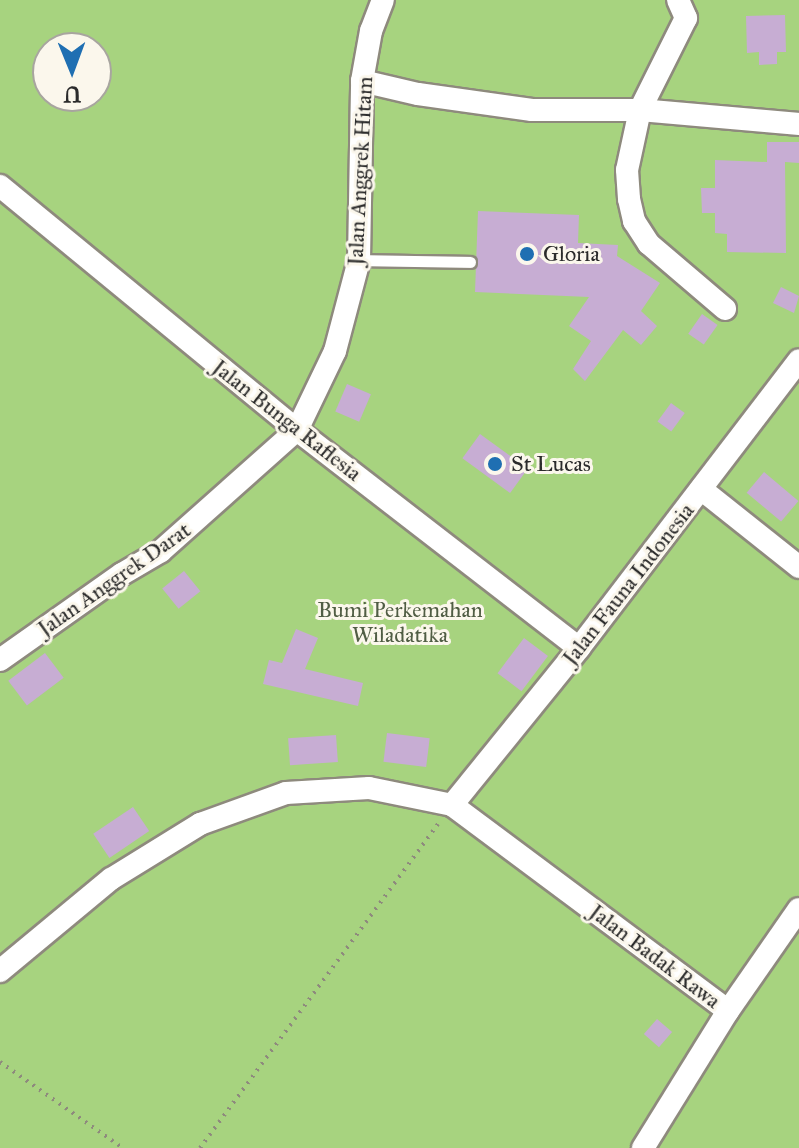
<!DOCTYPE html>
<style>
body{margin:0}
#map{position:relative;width:799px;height:1148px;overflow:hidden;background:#f2e8cf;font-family:"IM FELL Great Primer",serif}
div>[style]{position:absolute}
.green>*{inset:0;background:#a7d37f}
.building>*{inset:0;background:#c7add3;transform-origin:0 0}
.path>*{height:4px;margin-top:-2px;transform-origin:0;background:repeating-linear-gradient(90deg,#8e8a7d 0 2px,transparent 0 8px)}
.roads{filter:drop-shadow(2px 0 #8e8a7d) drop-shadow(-2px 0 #8e8a7d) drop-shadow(0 2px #8e8a7d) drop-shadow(0 -2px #8e8a7d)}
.service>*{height:11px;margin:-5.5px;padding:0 5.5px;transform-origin:5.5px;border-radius:5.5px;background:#fff}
.minor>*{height:22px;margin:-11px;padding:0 11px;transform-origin:11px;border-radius:11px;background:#fff}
.dots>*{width:22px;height:22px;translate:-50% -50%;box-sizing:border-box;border:4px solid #fbf7ec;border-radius:50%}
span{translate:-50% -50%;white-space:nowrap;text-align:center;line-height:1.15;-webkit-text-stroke:6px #fbf7ec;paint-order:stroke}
.street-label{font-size:22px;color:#2b2b2b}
.poi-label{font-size:22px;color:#2b2b2b}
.left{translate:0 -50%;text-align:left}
.park-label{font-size:22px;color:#505d44}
.north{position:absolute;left:32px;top:32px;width:80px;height:80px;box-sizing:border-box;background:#fbf7ec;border:2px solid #a8a59f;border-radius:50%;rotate:179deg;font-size:22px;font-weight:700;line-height:32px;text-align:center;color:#2b2b2b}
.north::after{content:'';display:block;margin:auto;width:28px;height:36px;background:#1f6fb2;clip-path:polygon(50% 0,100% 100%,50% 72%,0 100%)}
</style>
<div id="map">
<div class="green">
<i style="clip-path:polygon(evenodd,0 0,799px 0,799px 1148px,0 1148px,0 0,48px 48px,96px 48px,96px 96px,48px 96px,48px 48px)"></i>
</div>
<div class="building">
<i style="clip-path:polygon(785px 15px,786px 52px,777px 52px,777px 64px,759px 65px,759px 52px,747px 53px,746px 16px)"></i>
<i style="clip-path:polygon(767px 142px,799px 142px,799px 163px,785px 162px,786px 253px,727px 252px,727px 234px,715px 233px,715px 213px,702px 213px,701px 188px,715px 188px,715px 160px,767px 162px)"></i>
<i style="clip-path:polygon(478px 211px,579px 215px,578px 243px,618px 245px,617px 256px,660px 283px,641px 311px,657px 326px,641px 345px,623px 330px,585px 381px,573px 369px,591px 341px,569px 326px,589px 297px,475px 292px)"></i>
<i style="clip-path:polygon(781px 287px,799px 296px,794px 313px,773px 303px)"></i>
<i style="left:702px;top:314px;width:19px;height:24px;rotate:35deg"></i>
<i style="left:347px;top:384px;width:26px;height:30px;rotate:23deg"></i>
<i style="left:671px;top:403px;width:17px;height:23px;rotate:36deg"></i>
<i style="left:480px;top:434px;width:59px;height:30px;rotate:36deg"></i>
<i style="left:764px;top:472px;width:45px;height:27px;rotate:40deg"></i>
<i style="left:184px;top:571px;width:26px;height:28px;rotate:51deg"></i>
<i style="clip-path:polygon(296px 629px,318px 638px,305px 669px,363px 683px,358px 706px,263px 684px,269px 660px,282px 663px)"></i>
<i style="left:524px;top:638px;width:30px;height:44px;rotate:37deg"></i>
<i style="left:45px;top:653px;width:31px;height:46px;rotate:53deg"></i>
<i style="left:387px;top:733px;width:43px;height:29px;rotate:7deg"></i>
<i style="left:336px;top:735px;width:27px;height:48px;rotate:86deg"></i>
<i style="left:133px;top:807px;width:29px;height:48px;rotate:56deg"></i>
<i style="left:657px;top:1019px;width:20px;height:20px;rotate:41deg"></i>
</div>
<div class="path">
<i style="left:0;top:1062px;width:150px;rotate:35deg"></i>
<i style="left:200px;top:1148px;width:402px;rotate:-53.7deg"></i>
</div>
<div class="roads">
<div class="service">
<i style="left:359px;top:260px;width:111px;rotate:1deg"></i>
</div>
<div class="minor">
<i style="left:678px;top:0;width:20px;rotate:66deg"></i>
<i style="left:686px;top:18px;width:103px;rotate:116.6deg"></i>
<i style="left:640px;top:110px;width:61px;rotate:102.2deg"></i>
<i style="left:627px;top:170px;width:29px;rotate:86deg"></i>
<i style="left:629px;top:199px;width:23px;rotate:77deg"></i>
<i style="left:634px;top:221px;width:27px;rotate:57deg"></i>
<i style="left:649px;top:244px;width:100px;rotate:40.5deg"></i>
<i style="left:362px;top:81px;width:57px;rotate:13.1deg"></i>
<i style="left:418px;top:94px;width:115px;rotate:8deg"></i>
<i style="left:532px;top:110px;width:108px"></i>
<i style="left:640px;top:110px;width:160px;rotate:5deg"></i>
<i style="left:0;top:186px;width:384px;rotate:39.4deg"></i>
<i style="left:297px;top:430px;width:356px;rotate:37.7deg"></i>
<i style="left:701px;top:489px;width:125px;rotate:38.5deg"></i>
<i style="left:0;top:660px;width:149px;rotate:-35.2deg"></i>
<i style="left:122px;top:574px;width:45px;rotate:-30.5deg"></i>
<i style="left:161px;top:551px;width:182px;rotate:-41.7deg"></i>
<i style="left:297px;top:430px;width:88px;rotate:-64.3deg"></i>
<i style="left:335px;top:351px;width:94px;rotate:-75.2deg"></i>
<i style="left:359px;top:260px;width:179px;rotate:-89deg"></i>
<i style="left:362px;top:81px;width:51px;rotate:-79.8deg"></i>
<i style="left:371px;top:31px;width:33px;rotate:-69deg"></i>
<i style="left:452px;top:805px;width:202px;rotate:-51deg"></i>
<i style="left:579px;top:648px;width:362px;rotate:-52.6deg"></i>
<i style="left:0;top:971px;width:144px;rotate:-39.7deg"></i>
<i style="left:111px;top:879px;width:105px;rotate:-31.7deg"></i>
<i style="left:200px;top:824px;width:91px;rotate:-19.8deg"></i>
<i style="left:286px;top:793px;width:83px;rotate:-3.4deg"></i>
<i style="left:369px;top:788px;width:85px;rotate:11.6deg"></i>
<i style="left:452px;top:805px;width:344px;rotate:36.7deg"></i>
<i style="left:643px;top:1148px;width:161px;rotate:-58.2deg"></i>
<i style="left:728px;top:1011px;width:124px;rotate:-55.2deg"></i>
</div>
</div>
<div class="dots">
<i style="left:527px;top:254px;background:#1f6fb2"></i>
<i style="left:495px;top:464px;background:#1f6fb2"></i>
</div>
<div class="street-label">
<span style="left:360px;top:171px;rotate:-87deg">Jalan Anggrek Hitam</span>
<span style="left:287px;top:420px;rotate:38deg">Jalan Bunga Raflesia</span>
<span style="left:114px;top:579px;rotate:-35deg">Jalan Anggrek Darat</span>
<span style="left:628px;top:584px;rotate:-52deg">Jalan Fauna Indonesia</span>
<span style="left:655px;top:956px;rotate:37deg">Jalan Badak Rawa</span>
</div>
<div class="poi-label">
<span class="left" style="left:543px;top:254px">Gloria</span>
<span class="left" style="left:511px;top:464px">St Lucas</span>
</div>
<div class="park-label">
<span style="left:400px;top:622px">Bumi Perkemahan<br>Wiladatika</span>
</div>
<div class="north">U</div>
</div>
